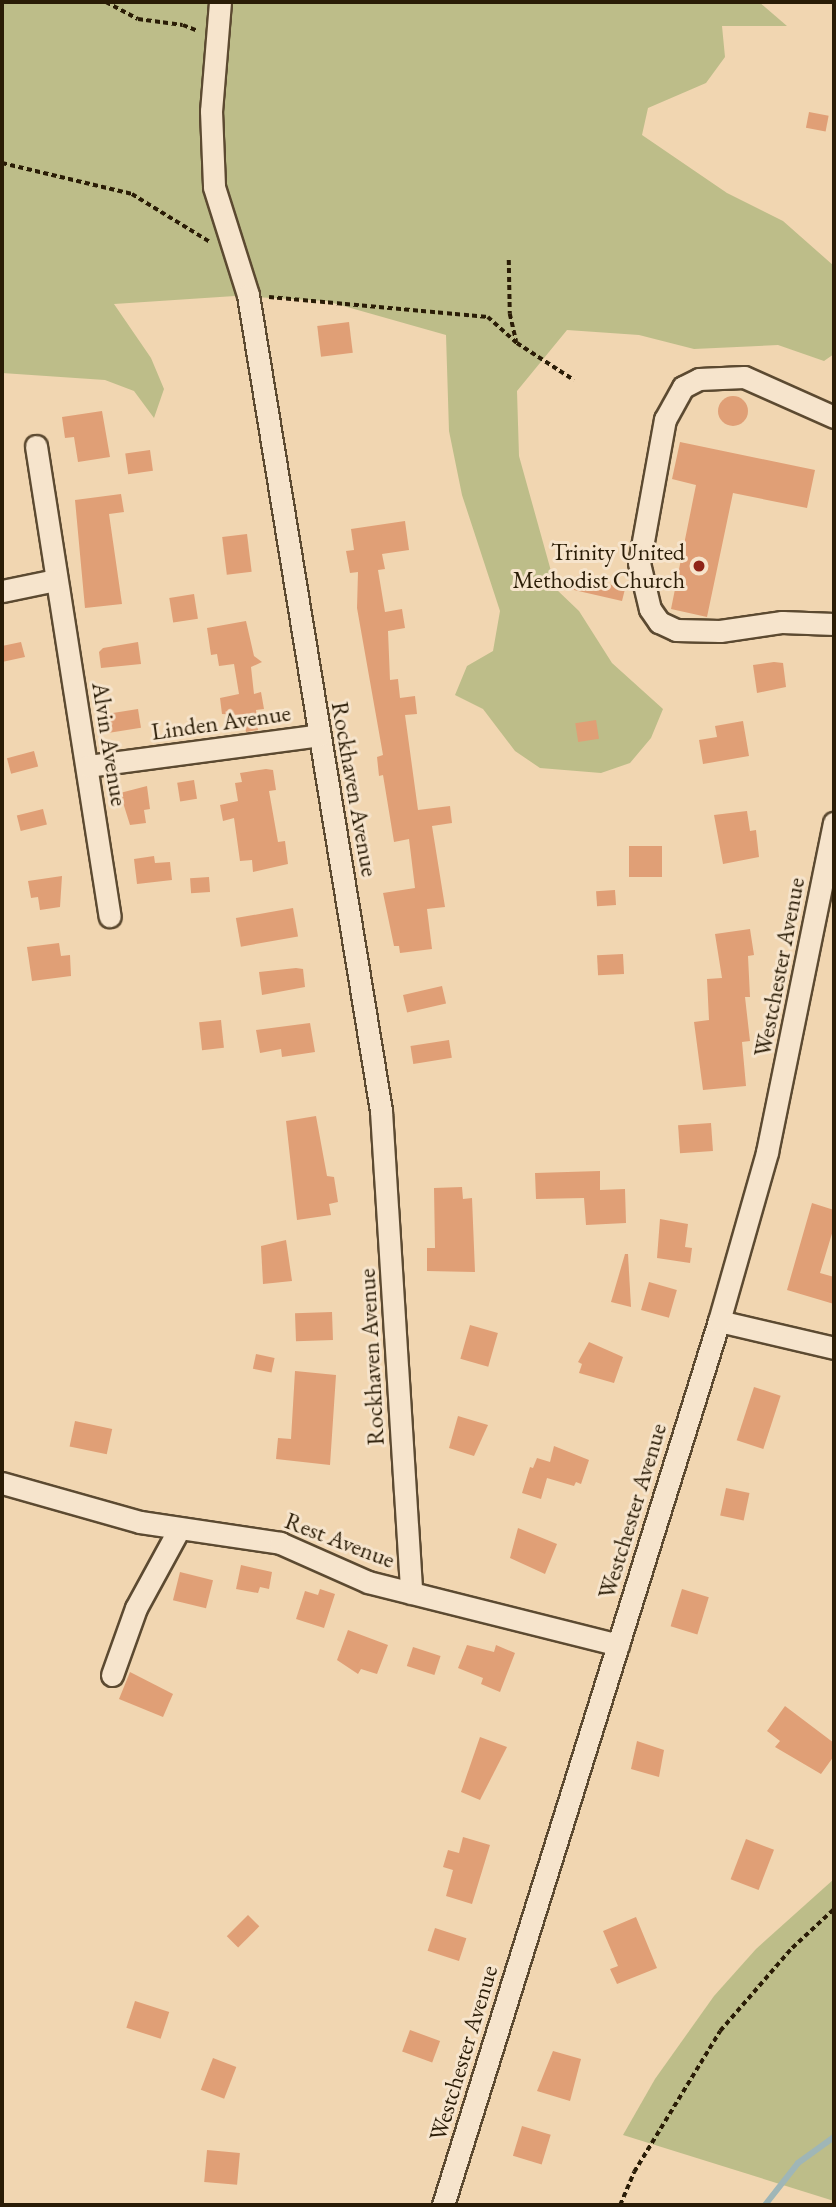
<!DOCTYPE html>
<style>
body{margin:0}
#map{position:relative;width:836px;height:2207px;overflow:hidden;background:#f1d6b1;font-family:"EB Garamond",serif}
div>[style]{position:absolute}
.green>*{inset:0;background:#bdbd89}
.stream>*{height:6px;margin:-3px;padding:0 3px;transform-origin:3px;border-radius:3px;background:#9fb6b7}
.building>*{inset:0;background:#e09f76;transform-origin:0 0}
.round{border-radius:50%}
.path>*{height:3.5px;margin-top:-1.75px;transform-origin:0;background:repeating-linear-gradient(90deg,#2a1c06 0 5px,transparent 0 8.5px)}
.roads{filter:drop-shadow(2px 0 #5c4a31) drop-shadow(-2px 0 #5c4a31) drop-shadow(0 2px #5c4a31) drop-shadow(0 -2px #5c4a31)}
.minor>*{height:21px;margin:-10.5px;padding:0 10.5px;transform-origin:10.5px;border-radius:10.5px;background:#f6e4cc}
.dots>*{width:19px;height:19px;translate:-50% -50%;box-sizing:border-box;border:4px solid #f6e4cc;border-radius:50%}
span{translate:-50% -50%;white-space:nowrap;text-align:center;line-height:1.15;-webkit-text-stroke:6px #f6e4cc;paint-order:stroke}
.poi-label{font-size:24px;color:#2a1c06}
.right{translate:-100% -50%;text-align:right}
.street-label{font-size:24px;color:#2a1c06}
.frame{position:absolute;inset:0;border:4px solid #2a1c06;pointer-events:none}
</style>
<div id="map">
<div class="green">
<i style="clip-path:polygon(2px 2px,759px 2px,787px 26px,722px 26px,725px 57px,706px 83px,648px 108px,642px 135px,727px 193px,783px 221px,834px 266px,834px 354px,824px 361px,778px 345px,694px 349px,639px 335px,567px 330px,517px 391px,519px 456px,556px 589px,579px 611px,612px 663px,663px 709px,651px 738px,630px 763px,601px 773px,540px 768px,515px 751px,483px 709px,455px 695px,467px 666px,493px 651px,500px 611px,462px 495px,449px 431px,446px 335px,326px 301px,235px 296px,114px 304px,151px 358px,164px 389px,154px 418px,134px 391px,105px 380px,2px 373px)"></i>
<i style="clip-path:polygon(834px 1879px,834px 2201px,623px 2135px,655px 2079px,714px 1996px,756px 1949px)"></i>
</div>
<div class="stream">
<i style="left:765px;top:2205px;width:53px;rotate:-51.8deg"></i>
<i style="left:798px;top:2163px;width:44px;rotate:-35.8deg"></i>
</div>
<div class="building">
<i style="left:809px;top:112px;width:20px;height:16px;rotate:11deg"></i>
<i style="left:349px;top:322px;width:31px;height:32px;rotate:83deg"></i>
<i class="round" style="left:718px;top:396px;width:30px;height:30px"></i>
<i style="clip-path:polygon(102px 411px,110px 457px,78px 462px,74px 437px,65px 438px,62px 417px)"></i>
<i style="clip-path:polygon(680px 442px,815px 470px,807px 508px,733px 493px,707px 617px,671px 609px,696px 485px,672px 479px)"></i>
<i style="left:150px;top:450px;width:21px;height:25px;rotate:82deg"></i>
<i style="clip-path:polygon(121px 494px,124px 512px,109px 514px,122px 604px,85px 608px,75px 500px)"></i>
<i style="clip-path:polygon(405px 521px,409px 550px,382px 554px,385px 569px,378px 570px,385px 612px,402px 609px,405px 628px,388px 631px,390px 680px,398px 679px,400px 698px,415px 696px,417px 714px,405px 715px,418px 810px,450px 806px,452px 823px,432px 826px,445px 907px,427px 909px,432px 949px,400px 953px,399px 946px,394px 946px,383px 893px,415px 888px,409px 839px,394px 842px,383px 775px,379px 776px,377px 757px,383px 755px,357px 608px,358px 572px,350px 573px,346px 551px,354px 550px,351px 529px)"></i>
<i style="left:247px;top:534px;width:38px;height:25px;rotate:83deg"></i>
<i style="clip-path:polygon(578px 575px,625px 589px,622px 601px,574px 590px)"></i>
<i style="left:194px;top:594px;width:25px;height:25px;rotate:81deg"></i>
<i style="clip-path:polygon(246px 621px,254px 656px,262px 662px,251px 667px,254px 694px,261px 692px,264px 709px,256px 710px,258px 730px,246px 732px,243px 715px,222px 714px,220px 698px,239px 694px,234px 664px,219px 666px,217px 654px,211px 655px,207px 628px)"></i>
<i style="clip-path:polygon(21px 642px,25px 657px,2px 662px,2px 646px)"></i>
<i style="clip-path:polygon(138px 642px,141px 664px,101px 668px,99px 652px,103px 648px)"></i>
<i style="clip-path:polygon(774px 662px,783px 663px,786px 687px,757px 693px,753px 665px)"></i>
<i style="left:138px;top:709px;width:19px;height:35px;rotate:81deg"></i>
<i style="left:596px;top:720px;width:19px;height:21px;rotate:81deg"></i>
<i style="clip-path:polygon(743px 721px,749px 756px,703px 764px,699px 740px,717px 737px,715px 726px)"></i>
<i style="left:34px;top:751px;width:16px;height:28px;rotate:75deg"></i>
<i style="clip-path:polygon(266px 769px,273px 770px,276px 790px,269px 791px,278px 842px,285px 841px,288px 864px,253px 872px,252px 860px,240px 861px,234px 818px,223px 821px,220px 805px,238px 801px,235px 783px,242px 782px,240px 773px)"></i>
<i style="left:194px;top:780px;width:19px;height:17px;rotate:81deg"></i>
<i style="clip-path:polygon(147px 786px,150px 809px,144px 810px,146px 823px,130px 825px,120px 793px)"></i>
<i style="left:43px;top:809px;width:16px;height:27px;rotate:76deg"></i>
<i style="clip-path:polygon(747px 811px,750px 831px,756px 830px,759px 857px,723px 864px,714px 815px)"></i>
<i style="left:629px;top:846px;width:33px;height:31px"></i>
<i style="clip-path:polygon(154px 856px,155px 863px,170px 862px,172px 880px,137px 884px,134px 859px)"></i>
<i style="clip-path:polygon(62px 876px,60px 907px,40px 910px,38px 897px,31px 898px,28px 881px)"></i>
<i style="left:209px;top:877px;width:15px;height:19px;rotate:86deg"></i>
<i style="left:615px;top:890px;width:15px;height:19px;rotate:86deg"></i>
<i style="left:293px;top:908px;width:29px;height:58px;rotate:80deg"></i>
<i style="clip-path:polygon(750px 929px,754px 955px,748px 956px,750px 997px,745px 997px,750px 1041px,742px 1042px,746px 1086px,703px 1090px,694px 1022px,709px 1020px,707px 979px,722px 978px,715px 934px)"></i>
<i style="clip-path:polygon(59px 943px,61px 956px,70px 955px,71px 976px,32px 981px,27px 947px)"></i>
<i style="left:623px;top:954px;width:20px;height:26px;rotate:87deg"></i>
<i style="clip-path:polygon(296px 968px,303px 969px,305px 987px,262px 995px,259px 972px)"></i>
<i style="left:442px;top:986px;width:18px;height:40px;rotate:77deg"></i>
<i style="left:221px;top:1020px;width:28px;height:22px;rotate:84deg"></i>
<i style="clip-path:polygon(310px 1023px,315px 1052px,282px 1057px,281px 1049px,260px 1053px,256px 1030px)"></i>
<i style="left:449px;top:1040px;width:18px;height:39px;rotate:81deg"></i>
<i style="clip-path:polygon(316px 1116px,327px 1176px,334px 1177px,338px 1202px,329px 1204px,331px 1215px,297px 1220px,286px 1121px)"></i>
<i style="left:711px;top:1123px;width:28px;height:33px;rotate:86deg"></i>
<i style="clip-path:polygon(600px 1171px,600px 1190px,625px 1189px,626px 1223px,586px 1225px,584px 1198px,536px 1199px,535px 1173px)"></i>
<i style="clip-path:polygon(462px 1187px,463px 1199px,472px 1198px,475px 1272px,427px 1271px,427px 1248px,435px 1248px,434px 1188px)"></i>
<i style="clip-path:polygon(812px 1203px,834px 1210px,834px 1227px,820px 1273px,834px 1277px,834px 1304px,787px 1290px)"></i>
<i style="clip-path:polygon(660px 1219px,688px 1224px,685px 1247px,692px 1248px,690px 1263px,657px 1258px)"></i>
<i style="clip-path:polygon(286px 1240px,292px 1281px,263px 1284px,261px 1246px)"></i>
<i style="clip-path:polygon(625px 1254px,628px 1254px,631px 1307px,611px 1302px)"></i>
<i style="left:649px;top:1282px;width:29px;height:29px;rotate:16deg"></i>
<i style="left:332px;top:1312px;width:28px;height:37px;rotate:88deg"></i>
<i style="left:470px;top:1325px;width:29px;height:35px;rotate:16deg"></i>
<i style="clip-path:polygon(589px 1342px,623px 1357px,614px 1383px,579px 1373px,582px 1364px,578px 1362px)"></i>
<i style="left:256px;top:1354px;width:19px;height:15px;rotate:12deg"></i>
<i style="clip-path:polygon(295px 1371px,336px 1375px,330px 1465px,276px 1459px,278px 1438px,291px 1439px)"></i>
<i style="left:754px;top:1387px;width:28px;height:56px;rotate:18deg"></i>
<i style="clip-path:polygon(458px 1416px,488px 1425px,474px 1456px,449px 1448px)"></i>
<i style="left:75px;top:1421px;width:38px;height:26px;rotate:12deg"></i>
<i style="clip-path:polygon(554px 1446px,589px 1460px,581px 1484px,576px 1482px,574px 1486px,547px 1478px,541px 1499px,522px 1493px,530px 1467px,533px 1468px,537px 1458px,550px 1462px)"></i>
<i style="left:726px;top:1488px;width:24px;height:28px;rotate:12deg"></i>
<i style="clip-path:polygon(518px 1528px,557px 1544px,545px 1574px,510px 1558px)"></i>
<i style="clip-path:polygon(241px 1565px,272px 1572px,269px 1589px,260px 1587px,258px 1593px,236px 1589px)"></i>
<i style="left:180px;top:1572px;width:34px;height:29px;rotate:14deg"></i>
<i style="clip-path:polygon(320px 1589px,335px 1594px,324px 1628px,296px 1619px,305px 1591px,318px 1595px)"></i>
<i style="left:682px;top:1589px;width:28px;height:39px;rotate:17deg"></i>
<i style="clip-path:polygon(348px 1630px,388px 1645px,377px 1674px,361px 1669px,358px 1674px,337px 1660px)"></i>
<i style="clip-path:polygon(467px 1645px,494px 1652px,496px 1645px,515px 1653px,500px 1692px,481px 1684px,483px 1678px,458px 1668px)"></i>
<i style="left:413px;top:1647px;width:29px;height:20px;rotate:18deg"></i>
<i style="clip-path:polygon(130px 1672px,173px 1694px,163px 1717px,119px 1699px)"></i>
<i style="clip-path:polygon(785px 1706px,834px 1743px,834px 1756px,821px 1774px,775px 1747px,780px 1741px,767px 1731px)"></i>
<i style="clip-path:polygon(480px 1737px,507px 1747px,480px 1800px,461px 1792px)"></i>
<i style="clip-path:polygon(637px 1741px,664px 1750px,659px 1777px,631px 1769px)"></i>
<i style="clip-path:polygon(463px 1837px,490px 1845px,472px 1904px,446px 1896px,453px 1870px,443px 1867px,448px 1850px,459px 1853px)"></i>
<i style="left:746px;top:1839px;width:30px;height:43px;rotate:21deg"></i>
<i style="left:248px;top:1915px;width:16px;height:30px;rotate:45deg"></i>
<i style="clip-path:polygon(636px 1917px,657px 1968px,617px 1984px,610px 1969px,618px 1966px,603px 1931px)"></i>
<i style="left:435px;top:1928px;width:33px;height:24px;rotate:18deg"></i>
<i style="left:135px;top:2001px;width:36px;height:28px;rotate:18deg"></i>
<i style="left:410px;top:2030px;width:32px;height:23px;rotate:20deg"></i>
<i style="clip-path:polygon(553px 2051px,581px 2059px,570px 2101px,537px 2091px)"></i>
<i style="left:213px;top:2058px;width:25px;height:34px;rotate:21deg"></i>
<i style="left:522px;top:2126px;width:30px;height:31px;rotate:17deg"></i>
<i style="left:207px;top:2150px;width:33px;height:32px;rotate:5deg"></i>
</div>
<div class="path">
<i style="left:106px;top:2px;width:36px;rotate:28deg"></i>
<i style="left:138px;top:19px;width:45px;rotate:7.6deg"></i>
<i style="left:183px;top:25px;width:16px;rotate:22deg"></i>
<i style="left:2px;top:163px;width:134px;rotate:13.4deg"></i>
<i style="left:132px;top:194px;width:92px;rotate:31.6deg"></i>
<i style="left:509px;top:260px;width:54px;rotate:88.9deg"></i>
<i style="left:510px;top:314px;width:28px;rotate:77deg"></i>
<i style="left:269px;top:297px;width:220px;rotate:5.2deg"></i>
<i style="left:488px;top:317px;width:39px;rotate:42deg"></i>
<i style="left:517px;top:343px;width:68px;rotate:33deg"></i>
<i style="left:620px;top:2205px;width:36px;rotate:-67deg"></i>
<i style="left:634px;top:2172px;width:165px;rotate:-58.6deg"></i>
<i style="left:720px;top:2031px;width:110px;rotate:-49.1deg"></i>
<i style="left:792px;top:1948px;width:57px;rotate:-42.9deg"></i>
</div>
<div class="roads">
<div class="minor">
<i style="left:220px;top:2px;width:109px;rotate:94.7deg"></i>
<i style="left:211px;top:111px;width:76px;rotate:87.7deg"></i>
<i style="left:214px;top:187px;width:113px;rotate:72.5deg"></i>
<i style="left:248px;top:295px;width:827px;rotate:80.74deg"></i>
<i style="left:381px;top:1111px;width:483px;rotate:86.4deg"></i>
<i style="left:834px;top:417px;width:98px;rotate:-156deg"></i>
<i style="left:744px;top:377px;width:45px;rotate:177.5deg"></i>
<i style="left:699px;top:379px;width:18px;rotate:153deg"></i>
<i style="left:683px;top:387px;width:37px;rotate:119deg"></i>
<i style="left:665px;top:419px;width:146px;rotate:100.2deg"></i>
<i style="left:639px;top:563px;width:47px;rotate:76.6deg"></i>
<i style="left:650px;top:609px;width:16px;rotate:55deg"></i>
<i style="left:659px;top:622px;width:19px;rotate:25deg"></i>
<i style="left:676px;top:630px;width:44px;rotate:1.3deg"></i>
<i style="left:720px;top:631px;width:63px;rotate:-8.3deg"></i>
<i style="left:782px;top:622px;width:52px;rotate:2.2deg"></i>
<i style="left:36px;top:446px;width:476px;rotate:81.1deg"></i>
<i style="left:2px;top:591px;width:54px;rotate:-11.7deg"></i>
<i style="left:88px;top:766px;width:233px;rotate:-7.6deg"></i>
<i style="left:719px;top:1321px;width:118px;rotate:13.2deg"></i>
<i style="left:2px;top:1483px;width:143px;rotate:15.8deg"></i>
<i style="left:140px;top:1522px;width:142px;rotate:8.5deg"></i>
<i style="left:280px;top:1543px;width:96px;rotate:23.9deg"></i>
<i style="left:368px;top:1582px;width:258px;rotate:14.1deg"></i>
<i style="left:112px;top:1675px;width:71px;rotate:-70.3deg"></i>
<i style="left:136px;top:1608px;width:90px;rotate:-61.4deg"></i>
<i style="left:443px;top:2205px;width:926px;rotate:-72.66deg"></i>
<i style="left:719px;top:1321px;width:176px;rotate:-74.1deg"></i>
<i style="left:767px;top:1152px;width:336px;rotate:-78.5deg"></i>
</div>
</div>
<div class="dots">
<i style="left:699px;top:566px;background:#8f2418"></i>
</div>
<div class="poi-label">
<span class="right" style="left:685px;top:566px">Trinity United<br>Methodist Church</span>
</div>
<div class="street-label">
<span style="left:221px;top:722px;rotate:-8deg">Linden Avenue</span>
<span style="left:110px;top:744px;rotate:81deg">Alvin Avenue</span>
<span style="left:355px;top:789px;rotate:80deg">Rockhaven Avenue</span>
<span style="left:779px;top:967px;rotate:-79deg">Westchester Avenue</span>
<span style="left:371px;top:1357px;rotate:-93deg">Rockhaven Avenue</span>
<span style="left:632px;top:1511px;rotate:-73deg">Westchester Avenue</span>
<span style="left:340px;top:1540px;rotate:21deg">Rest Avenue</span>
<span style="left:463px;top:2053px;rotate:-73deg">Westchester Avenue</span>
</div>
<div class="frame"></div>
</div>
